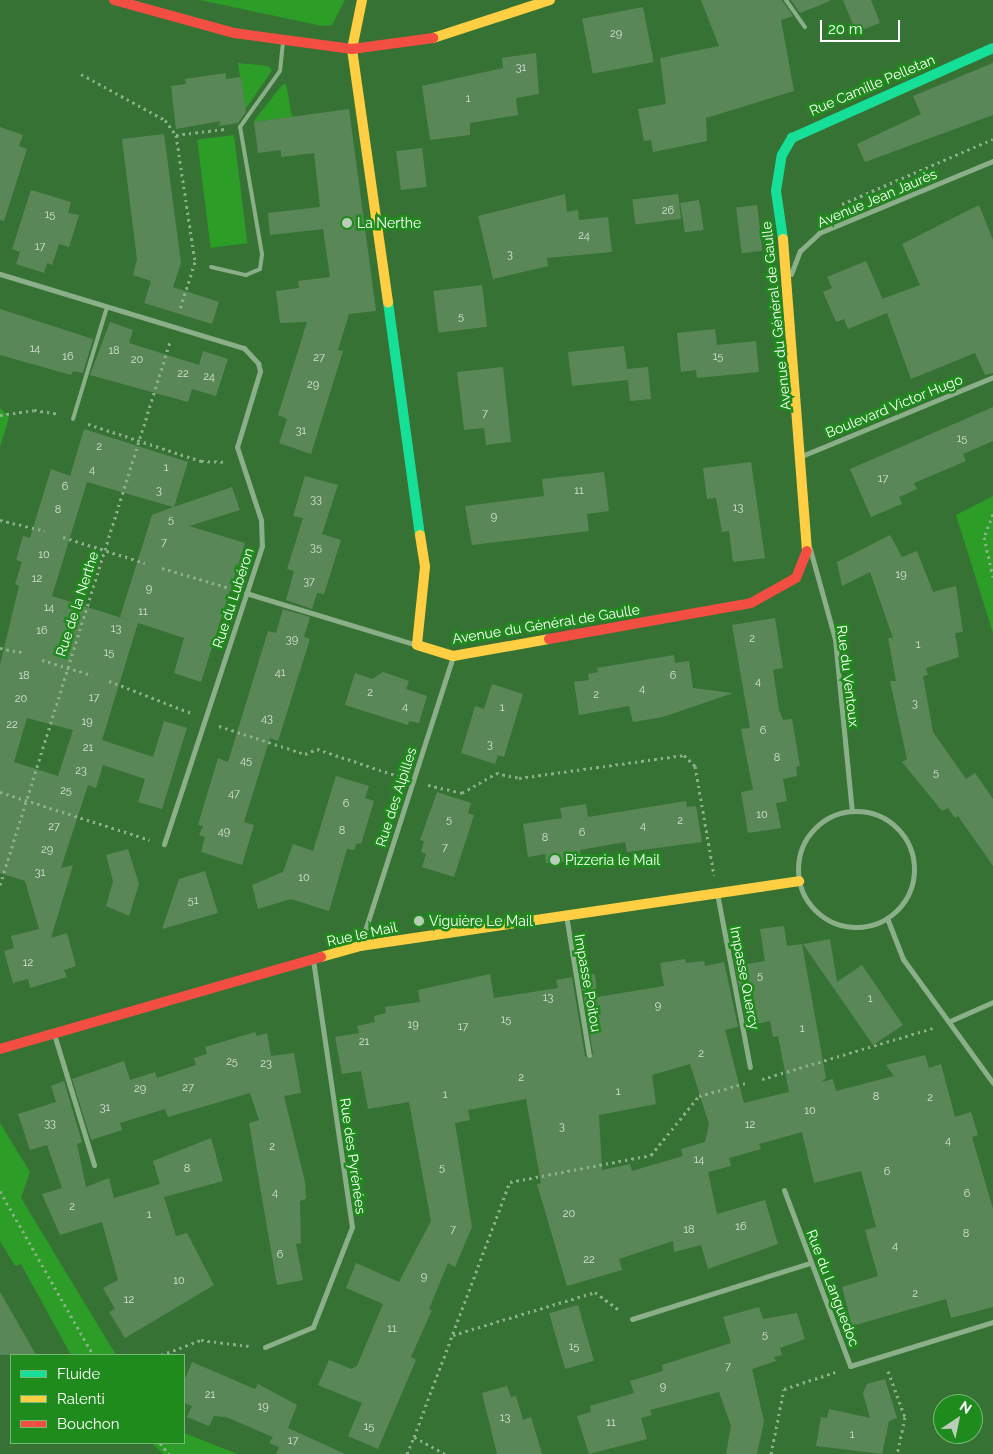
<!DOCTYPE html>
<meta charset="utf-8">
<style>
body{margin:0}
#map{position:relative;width:993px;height:1454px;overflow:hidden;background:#377235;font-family:Raleway,sans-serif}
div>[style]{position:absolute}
.green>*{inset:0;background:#2c9d27;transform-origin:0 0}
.building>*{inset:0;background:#5a8758;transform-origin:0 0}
.path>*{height:3px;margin-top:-1.5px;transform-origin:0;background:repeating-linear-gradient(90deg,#8baf89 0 2.5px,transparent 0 6.5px)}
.lane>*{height:4px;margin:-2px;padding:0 2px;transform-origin:2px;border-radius:2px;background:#8baf89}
.street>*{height:5px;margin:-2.5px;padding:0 2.5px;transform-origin:2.5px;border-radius:2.5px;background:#8baf89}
.street>.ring{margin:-2.5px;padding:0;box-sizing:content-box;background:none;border:5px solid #8baf89;border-radius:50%}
.fast>*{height:10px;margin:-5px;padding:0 5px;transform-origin:5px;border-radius:5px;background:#16e098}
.slow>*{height:10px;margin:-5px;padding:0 5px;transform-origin:5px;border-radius:5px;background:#ffcf43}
.jam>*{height:10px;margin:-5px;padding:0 5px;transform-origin:5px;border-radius:5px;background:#f24e42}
.dots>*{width:14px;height:14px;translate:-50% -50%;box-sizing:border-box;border:2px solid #1f8b1c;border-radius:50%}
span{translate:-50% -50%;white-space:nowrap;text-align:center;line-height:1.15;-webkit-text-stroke:5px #1f8b1c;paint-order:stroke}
.number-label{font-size:11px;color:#d6e1d5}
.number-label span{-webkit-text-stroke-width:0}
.street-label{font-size:14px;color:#fff}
.poi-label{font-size:14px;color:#fff}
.left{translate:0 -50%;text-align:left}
.legend{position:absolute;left:10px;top:1354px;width:175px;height:90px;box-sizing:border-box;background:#1f8b1c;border:1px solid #79b977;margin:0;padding:6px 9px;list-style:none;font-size:15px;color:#fff}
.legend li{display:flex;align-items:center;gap:10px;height:25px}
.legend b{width:25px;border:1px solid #79b977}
.north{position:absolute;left:933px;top:1394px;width:50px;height:50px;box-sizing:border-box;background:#1f8b1c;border:1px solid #79b977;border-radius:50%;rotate:34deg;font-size:14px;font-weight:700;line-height:20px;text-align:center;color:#fff}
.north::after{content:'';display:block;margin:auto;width:18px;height:22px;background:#b9ceb8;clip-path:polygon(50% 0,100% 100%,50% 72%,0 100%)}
.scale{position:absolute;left:820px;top:20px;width:80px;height:22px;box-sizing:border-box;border:2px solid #fff;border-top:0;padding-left:6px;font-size:15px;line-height:18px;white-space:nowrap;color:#fff;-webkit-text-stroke:4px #1f8b1c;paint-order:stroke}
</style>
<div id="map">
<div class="green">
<i style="clip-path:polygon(200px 0,345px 0,332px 25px,322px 26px)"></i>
<i style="clip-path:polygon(238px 63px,268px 66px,272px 70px,245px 110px)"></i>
<i style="clip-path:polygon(286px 84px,292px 117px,253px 122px,282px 85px)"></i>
<i style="left:234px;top:135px;width:109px;height:37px;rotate:83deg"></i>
<i style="clip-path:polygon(0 408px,9px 417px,0 447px)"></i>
<i style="clip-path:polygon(993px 496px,993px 633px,956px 515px)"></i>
<i style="clip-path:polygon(0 1123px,30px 1172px,21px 1198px,116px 1355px,71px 1355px,21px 1264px,15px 1266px,0 1241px)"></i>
<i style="clip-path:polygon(184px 1433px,235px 1453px,236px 1454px,163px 1454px,152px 1443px,184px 1443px)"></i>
</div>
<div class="building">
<i style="clip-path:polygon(701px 0,782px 0,793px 16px,781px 20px,794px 91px,706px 118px,707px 141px,653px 152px,651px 140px,644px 141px,638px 109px,666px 104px,660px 58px,719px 46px)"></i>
<i style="clip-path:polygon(791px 0,829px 0,830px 1px,800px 13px)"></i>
<i style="clip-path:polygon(843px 0,871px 0,880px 23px,856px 32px)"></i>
<i style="left:643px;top:7px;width:56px;height:62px;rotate:79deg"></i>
<i style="clip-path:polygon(536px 53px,539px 94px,516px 98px,518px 115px,470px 123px,470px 135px,430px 140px,422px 86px,503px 68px,502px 58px)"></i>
<i style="clip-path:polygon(993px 63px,993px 115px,865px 162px,857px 144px,921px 114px,913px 96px)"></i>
<i style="clip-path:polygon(226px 73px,226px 79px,241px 77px,246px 112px,238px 123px,218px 126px,221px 121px,176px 129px,171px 86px,186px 84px,185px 79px)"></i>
<i style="clip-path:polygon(349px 109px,376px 311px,349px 314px,338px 350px,343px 351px,311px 454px,279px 443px,287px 419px,278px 415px,307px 322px,280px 323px,276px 291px,299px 288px,298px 281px,330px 277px,323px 229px,270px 235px,268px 213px,320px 207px,314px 153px,281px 157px,281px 150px,258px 153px,254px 122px)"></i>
<i style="clip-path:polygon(0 127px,23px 135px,19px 146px,27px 149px,4px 221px,0 220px)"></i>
<i style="clip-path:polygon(164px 134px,181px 263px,173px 287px,219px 302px,212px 324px,144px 303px,151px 281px,133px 275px,137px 259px,122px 139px)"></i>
<i style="left:422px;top:148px;width:39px;height:26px;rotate:83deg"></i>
<i style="clip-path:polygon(31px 190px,71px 202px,68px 213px,79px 215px,69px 247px,59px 244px,52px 265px,47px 263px,44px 273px,16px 264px,20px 252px,12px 249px)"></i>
<i style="clip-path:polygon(565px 194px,567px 212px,578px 210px,579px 220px,608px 217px,612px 252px,547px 258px,548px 266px,493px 279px,478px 216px)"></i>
<i style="left:678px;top:194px;width:25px;height:46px;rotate:83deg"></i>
<i style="left:699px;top:200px;width:30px;height:19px;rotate:81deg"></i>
<i style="left:757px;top:205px;width:46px;height:21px;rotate:83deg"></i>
<i style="clip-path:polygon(979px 205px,993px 240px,993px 373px,985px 375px,975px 353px,911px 379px,887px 313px,848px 329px,844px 319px,836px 322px,823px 292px,832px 288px,827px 277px,866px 261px,884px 302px,882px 299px,920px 285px,902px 244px)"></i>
<i style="left:482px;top:285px;width:42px;height:49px;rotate:83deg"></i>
<i style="clip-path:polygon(0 309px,93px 339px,83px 373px,73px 371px,71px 375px,0 355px)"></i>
<i style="clip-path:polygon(110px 322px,133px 330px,129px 343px,199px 365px,203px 351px,228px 359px,216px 396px,192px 389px,188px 402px,90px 375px)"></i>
<i style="clip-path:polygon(715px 329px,717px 345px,756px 341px,759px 372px,697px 378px,696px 370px,681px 372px,677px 333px)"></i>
<i style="clip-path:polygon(624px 346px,627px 369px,648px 367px,651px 399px,630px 401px,628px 380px,572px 386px,568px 352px)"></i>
<i style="clip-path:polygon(503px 367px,511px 442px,486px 445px,484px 428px,464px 430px,457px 372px)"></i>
<i style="clip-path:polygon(993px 407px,993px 441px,963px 454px,966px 461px,914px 483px,917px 489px,899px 497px,902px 504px,871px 517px,850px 469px)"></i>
<i style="clip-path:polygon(evenodd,84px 429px,188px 462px,174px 507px,232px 487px,240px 510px,189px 526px,245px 543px,201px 682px,174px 673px,184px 638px,120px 617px,152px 515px,173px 507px,87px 482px,52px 596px,138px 623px,102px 740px,153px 757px,164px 721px,187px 728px,162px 809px,138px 802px,145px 779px,103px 765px,96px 788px,88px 785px,61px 868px,73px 865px,51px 938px,67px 933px,76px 966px,64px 970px,67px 977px,30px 988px,28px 979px,13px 983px,4px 951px,14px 948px,11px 936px,39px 929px,25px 881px,0 873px,0 665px,19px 586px,15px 584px,22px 562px,16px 560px,23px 536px,30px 538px,51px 469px,70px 476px,84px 429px,27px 718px,73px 730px,58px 776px,14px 762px,27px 718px)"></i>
<i style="clip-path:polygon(751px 462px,765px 558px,733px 562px,729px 531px,722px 532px,716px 498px,707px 499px,703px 468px)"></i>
<i style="clip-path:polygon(604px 472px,609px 511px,587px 514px,589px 531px,472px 545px,465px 506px,544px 496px,542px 479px)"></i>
<i style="clip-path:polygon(305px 476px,338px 485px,322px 534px,341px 540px,324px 594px,317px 593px,312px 609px,286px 600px,294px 571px,287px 569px,303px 518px,293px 516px)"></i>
<i style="clip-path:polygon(890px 535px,902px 557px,917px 551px,933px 592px,956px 586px,963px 632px,955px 633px,959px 657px,926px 668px,928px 675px,923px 676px,933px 732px,966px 779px,975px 773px,993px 799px,993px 866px,958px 816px,955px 818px,948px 808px,942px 811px,902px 762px,907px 759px,890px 681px,896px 681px,888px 638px,893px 638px,870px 572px,842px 586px,837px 562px)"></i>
<i style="clip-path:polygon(283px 609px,310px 617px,304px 637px,310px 639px,278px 741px,270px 738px,244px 822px,254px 825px,242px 865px,201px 852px,205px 837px,199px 835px,203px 826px,198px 825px,218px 758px,228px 762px,268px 631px,276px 633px)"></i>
<i style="clip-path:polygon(775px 618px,783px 668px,773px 670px,779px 710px,783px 720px,792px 719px,800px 766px,796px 767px,797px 776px,783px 779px,787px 801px,776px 803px,781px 828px,748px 833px,741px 792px,753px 790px,741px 729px,750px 728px,732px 625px)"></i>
<i style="clip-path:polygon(674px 655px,675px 663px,689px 661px,693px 688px,733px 693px,663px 717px,633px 722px,629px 706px,579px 715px,574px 682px,589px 680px,588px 674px,598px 672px,597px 668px)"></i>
<i style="clip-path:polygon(383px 672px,409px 681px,406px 689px,427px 696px,419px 723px,409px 721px,408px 725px,345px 705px,355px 673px,372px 679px)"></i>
<i style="clip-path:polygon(492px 684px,523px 694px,504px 757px,498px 755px,495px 764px,461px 753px,475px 706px,484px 709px)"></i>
<i style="clip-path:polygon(336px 776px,369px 786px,365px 798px,374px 801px,361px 844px,357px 843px,354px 850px,347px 849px,329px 911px,291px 899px,258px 909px,252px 885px,283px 872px,293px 844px,313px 851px)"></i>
<i style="clip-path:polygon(437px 792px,471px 803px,468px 813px,474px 815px,454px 877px,422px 867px,426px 854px,421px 852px,424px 841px,420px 840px)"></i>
<i style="clip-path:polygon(686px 801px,687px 807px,696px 806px,702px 842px,627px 852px,625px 842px,580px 850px,581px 858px,555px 863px,546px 863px,545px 854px,528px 857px,523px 824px,562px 818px,560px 808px,586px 804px,588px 817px)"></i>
<i style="clip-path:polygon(128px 849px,139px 884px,129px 916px,106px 906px,113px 881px,106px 855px)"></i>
<i style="clip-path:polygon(205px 871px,218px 913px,162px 929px,179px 879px)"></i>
<i style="clip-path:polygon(evenodd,784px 926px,787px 946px,802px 944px,826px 1078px,821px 1082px,833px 1079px,836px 1091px,894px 1076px,886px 1065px,925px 1055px,929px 1068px,941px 1064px,955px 1117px,971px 1112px,978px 1135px,972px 1137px,993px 1209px,993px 1307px,951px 1318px,946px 1299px,852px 1326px,842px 1287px,878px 1276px,865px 1230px,876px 1227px,861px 1171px,814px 1183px,802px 1132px,759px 1144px,761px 1149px,729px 1158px,731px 1166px,708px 1172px,717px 1214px,765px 1200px,778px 1244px,708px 1269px,701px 1245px,674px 1252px,673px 1241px,619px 1259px,622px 1270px,567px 1286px,537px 1184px,541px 1183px,526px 1099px,468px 1110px,470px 1120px,455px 1123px,472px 1227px,455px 1267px,448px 1263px,429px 1309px,432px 1310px,411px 1357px,416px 1360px,378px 1449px,348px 1436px,362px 1403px,318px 1385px,329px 1360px,351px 1369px,357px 1366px,383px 1304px,346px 1288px,356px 1263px,399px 1282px,431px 1221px,409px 1102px,368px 1109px,361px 1071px,342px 1074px,335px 1037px,359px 1033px,357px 1026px,375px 1022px,374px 1016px,386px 1013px,385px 1007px,420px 1002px,418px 990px,490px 974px,494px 998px,558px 988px,556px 980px,572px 977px,585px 1056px,590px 1059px,593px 1054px,580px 976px,595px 974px,597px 997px,664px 986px,660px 963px,685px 959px,686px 963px,704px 961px,705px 966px,724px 962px,738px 1027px,725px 1030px,744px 1103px,789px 1092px,778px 1036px,773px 1037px,770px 1021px,747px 1026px,735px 966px,765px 961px,760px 929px,784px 926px,690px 1064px,709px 1124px,705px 1142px,681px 1149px,683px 1156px,632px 1171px,630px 1164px,602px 1170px,599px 1115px,656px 1104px,652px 1075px,690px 1064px)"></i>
<i style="clip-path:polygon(830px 939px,837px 982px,862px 965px,903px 1025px,873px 1045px,803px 944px)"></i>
<i style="clip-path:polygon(255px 1032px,257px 1036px,267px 1033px,271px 1056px,294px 1053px,301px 1093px,284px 1096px,305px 1182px,306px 1199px,300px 1201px,301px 1243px,296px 1244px,303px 1280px,277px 1285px,249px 1123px,259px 1120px,250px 1093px,168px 1117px,165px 1109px,120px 1123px,122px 1130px,91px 1140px,72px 1079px,124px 1061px,130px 1080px,155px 1072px,157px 1078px,196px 1065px,194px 1058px,207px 1054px,205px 1047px)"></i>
<i style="clip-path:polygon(64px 1081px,82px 1142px,77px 1144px,86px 1187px,109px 1178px,114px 1198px,160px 1184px,153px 1161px,211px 1138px,223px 1181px,164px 1197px,176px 1236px,187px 1233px,214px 1285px,125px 1338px,109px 1312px,115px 1309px,103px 1288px,118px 1280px,102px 1222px,60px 1235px,42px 1194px,62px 1188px,47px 1145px,30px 1150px,18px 1114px,56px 1102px,51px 1086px)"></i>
<i style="clip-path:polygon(0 1292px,23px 1332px,36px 1355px,0 1355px)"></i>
<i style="left:578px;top:1305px;width:58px;height:30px;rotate:74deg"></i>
<i style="clip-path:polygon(759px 1307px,763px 1319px,797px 1313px,805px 1339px,780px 1348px,782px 1355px,774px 1357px,776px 1361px,752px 1369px,764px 1421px,757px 1454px,726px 1454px,731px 1426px,719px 1392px,650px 1410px,652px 1415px,641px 1418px,647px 1439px,589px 1454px,577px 1416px,591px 1412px,590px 1406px,634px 1393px,630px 1381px,663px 1371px,662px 1365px,731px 1343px,723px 1317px)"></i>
<i style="clip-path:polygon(192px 1362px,255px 1389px,258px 1384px,297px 1405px,288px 1428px,345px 1454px,276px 1454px,279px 1447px,269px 1443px,273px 1437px,226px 1417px,214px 1416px,209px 1426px,187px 1417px,192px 1406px,184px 1403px,184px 1381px)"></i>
<i style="clip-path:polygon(885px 1379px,897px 1418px,889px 1421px,882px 1454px,816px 1446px,821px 1417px,827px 1418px,829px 1409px,870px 1418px,863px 1393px,867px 1384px)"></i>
<i style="clip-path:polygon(507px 1386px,511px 1397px,516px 1396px,523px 1420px,531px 1417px,542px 1454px,497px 1454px,482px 1393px)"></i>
</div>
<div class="path">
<i style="left:81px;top:74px;width:96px;rotate:28.7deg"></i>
<i style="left:165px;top:120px;width:19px;rotate:54deg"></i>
<i style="left:176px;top:135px;width:128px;rotate:81.5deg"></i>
<i style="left:195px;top:262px;width:52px;rotate:107.7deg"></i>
<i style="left:176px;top:135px;width:49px;rotate:-7deg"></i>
<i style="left:842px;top:204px;width:164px;rotate:-23.3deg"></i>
<i style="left:0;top:415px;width:34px;rotate:-8deg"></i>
<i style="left:34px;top:410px;width:24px;rotate:9deg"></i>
<i style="left:88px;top:424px;width:119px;rotate:18.1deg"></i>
<i style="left:201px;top:461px;width:24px;rotate:2deg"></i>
<i style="left:993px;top:514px;width:25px;rotate:111deg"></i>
<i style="left:984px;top:537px;width:41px;rotate:77.3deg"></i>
<i style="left:0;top:520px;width:46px;rotate:13.7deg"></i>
<i style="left:63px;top:537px;width:86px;rotate:17.6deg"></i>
<i style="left:162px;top:568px;width:74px;rotate:16.5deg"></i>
<i style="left:0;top:648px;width:26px;rotate:11deg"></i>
<i style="left:42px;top:660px;width:52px;rotate:16.7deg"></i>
<i style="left:109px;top:681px;width:88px;rotate:21.3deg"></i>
<i style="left:219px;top:726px;width:90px;rotate:18deg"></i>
<i style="left:305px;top:754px;width:13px;rotate:-23deg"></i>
<i style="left:317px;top:749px;width:85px;rotate:18.4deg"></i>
<i style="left:428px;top:785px;width:35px;rotate:13deg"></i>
<i style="left:462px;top:793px;width:39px;rotate:-30deg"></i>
<i style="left:496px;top:773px;width:24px;rotate:12deg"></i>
<i style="left:519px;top:778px;width:167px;rotate:-7.9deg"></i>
<i style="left:684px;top:755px;width:16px;rotate:45deg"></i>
<i style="left:695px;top:766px;width:111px;rotate:80.1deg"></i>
<i style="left:0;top:792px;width:157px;rotate:17.7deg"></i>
<i style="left:0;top:885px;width:569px;rotate:-72.62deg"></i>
<i style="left:762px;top:1079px;width:178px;rotate:-16.6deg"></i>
<i style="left:0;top:1191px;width:189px;rotate:60.4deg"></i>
<i style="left:453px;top:1335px;width:148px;rotate:-16.8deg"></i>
<i style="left:595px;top:1292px;width:30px;rotate:37deg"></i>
<i style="left:161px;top:1355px;width:43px;rotate:-20.6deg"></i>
<i style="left:201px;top:1340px;width:48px;rotate:7.1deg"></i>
<i style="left:888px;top:1371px;width:49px;rotate:69.7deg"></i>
<i style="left:905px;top:1417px;width:38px;rotate:102deg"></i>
<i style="left:160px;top:1443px;width:14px;rotate:51deg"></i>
<i style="left:407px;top:1454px;width:18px;rotate:-68deg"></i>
<i style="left:445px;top:1454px;width:35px;rotate:-151deg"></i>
<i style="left:414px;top:1437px;width:272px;rotate:-69.4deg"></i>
<i style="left:510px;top:1182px;width:144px;rotate:-10.8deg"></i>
<i style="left:651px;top:1155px;width:76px;rotate:-50.9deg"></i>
<i style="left:699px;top:1096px;width:49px;rotate:-15.5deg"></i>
<i style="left:771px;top:1454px;width:66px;rotate:-78.7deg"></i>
<i style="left:784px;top:1389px;width:54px;rotate:-18.4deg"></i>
</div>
<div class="lane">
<i style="left:786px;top:0;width:33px;rotate:55deg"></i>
<i style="left:211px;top:267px;width:36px;rotate:13deg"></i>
<i style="left:246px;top:275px;width:15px;rotate:-23deg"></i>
<i style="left:260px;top:269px;width:15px;rotate:-82deg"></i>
<i style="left:262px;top:254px;width:129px;rotate:-99.8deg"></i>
<i style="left:240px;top:127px;width:69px;rotate:-54.5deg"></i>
<i style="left:280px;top:71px;width:29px;rotate:-84deg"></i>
<i style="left:73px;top:419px;width:117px;rotate:-73.1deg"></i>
</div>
<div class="street">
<i style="left:0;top:274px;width:255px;rotate:16.9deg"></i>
<i style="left:244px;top:348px;width:21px;rotate:47deg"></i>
<i style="left:258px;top:363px;width:8px;rotate:76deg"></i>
<i style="left:260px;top:371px;width:79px;rotate:106.8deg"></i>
<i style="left:237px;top:447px;width:77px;rotate:71.8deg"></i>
<i style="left:261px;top:520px;width:26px;rotate:88deg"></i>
<i style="left:262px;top:546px;width:314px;rotate:108.2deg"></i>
<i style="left:791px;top:274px;width:25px;rotate:-69deg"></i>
<i style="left:800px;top:251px;width:26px;rotate:-43deg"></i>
<i style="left:819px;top:233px;width:188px;rotate:-22.5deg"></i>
<i style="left:804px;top:455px;width:204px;rotate:-22.4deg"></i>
<i style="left:810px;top:549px;width:93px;rotate:74.5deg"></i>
<i style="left:835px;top:639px;width:173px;rotate:84.4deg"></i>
<i style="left:246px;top:593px;width:179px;rotate:16.9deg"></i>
<i class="ring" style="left:798px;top:811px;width:111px;height:111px"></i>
<i style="left:717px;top:893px;width:177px;rotate:79.3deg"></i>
<i style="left:566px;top:915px;width:142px;rotate:80.7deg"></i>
<i style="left:887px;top:918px;width:44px;rotate:68.7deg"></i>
<i style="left:903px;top:959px;width:153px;rotate:54deg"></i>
<i style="left:360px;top:946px;width:305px;rotate:-72.2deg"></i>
<i style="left:950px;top:1021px;width:47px;rotate:-23.8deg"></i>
<i style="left:54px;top:1034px;width:137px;rotate:73deg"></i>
<i style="left:784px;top:1190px;width:188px;rotate:69.4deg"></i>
<i style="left:850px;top:1366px;width:150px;rotate:-17.1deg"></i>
<i style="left:632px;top:1319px;width:187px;rotate:-17.5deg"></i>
<i style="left:265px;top:1347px;width:52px;rotate:-22.6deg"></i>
<i style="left:313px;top:1327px;width:107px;rotate:-68.7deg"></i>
<i style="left:352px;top:1227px;width:270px;rotate:-98.3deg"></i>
</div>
<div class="fast">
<i style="left:783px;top:239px;width:49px;rotate:-98.3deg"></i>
<i style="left:776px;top:191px;width:36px;rotate:-81deg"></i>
<i style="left:782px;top:155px;width:20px;rotate:-60deg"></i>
<i style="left:792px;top:138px;width:220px;rotate:-24.1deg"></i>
<i style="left:388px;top:302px;width:235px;rotate:82.2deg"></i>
</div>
<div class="slow">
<i style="left:362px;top:0;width:50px;rotate:101.5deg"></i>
<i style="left:352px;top:49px;width:256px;rotate:81.9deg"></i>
<i style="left:433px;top:38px;width:123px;rotate:-18deg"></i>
<i style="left:783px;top:239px;width:313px;rotate:85.6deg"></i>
<i style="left:420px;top:535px;width:32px;rotate:81deg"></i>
<i style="left:425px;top:567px;width:78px;rotate:95.9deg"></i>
<i style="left:417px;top:645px;width:38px;rotate:17deg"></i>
<i style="left:453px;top:656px;width:97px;rotate:-10deg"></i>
<i style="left:321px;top:957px;width:41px;rotate:-15.8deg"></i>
<i style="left:360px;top:946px;width:444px;rotate:-8.4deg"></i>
</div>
<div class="jam">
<i style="left:114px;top:0;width:124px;rotate:15.4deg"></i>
<i style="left:234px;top:33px;width:119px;rotate:7.7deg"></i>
<i style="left:352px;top:49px;width:82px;rotate:-7.7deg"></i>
<i style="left:549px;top:639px;width:205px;rotate:-10.1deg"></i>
<i style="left:751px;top:603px;width:51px;rotate:-29.1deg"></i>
<i style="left:796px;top:578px;width:29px;rotate:-68deg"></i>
<i style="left:0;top:1049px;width:334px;rotate:-16deg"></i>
</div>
<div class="dots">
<i style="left:347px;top:223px;background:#b9ceb8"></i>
<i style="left:555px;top:860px;background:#b9ceb8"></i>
<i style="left:419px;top:921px;background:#b9ceb8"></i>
</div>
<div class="number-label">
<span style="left:616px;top:34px">29</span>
<span style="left:521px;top:68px">31</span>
<span style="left:468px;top:99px">1</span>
<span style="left:668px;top:211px">26</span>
<span style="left:50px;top:215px">15</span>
<span style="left:584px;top:236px">24</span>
<span style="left:40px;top:247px">17</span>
<span style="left:510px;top:255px">3</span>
<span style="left:461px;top:317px">5</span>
<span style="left:35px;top:349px">14</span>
<span style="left:114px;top:351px">18</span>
<span style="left:68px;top:357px">16</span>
<span style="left:718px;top:357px">15</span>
<span style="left:319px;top:358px">27</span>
<span style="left:137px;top:360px">20</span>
<span style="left:183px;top:374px">22</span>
<span style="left:209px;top:377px">24</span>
<span style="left:313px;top:385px">29</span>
<span style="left:485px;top:414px">7</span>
<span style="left:301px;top:431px">31</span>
<span style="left:962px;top:439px">15</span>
<span style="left:99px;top:447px">2</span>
<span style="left:166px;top:468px">1</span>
<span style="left:92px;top:470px">4</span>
<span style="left:883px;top:479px">17</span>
<span style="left:65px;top:487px">6</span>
<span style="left:159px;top:491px">3</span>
<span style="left:579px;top:491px">11</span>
<span style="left:316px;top:500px">33</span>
<span style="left:738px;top:508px">13</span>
<span style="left:58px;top:510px">8</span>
<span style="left:494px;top:517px">9</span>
<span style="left:171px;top:520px">5</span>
<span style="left:164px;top:543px">7</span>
<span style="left:316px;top:548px">35</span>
<span style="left:44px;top:555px">10</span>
<span style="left:901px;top:575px">19</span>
<span style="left:37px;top:579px">12</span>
<span style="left:309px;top:582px">37</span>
<span style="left:149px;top:589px">9</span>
<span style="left:49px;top:608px">14</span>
<span style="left:143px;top:612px">11</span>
<span style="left:116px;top:629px">13</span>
<span style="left:42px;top:631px">16</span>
<span style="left:752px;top:639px">2</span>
<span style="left:292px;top:640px">39</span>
<span style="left:918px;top:645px">1</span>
<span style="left:109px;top:653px">15</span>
<span style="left:280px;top:673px">41</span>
<span style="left:24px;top:676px">18</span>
<span style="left:673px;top:676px">6</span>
<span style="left:758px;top:682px">4</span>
<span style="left:642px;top:689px">4</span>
<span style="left:370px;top:693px">2</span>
<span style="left:596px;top:695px">2</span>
<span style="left:94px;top:698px">17</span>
<span style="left:21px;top:699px">20</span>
<span style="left:915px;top:704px">3</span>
<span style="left:405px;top:707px">4</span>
<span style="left:502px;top:708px">1</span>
<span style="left:267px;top:719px">43</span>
<span style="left:87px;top:722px">19</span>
<span style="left:12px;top:725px">22</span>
<span style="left:763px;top:731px">6</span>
<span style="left:490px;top:745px">3</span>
<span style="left:88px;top:748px">21</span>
<span style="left:777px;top:758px">8</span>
<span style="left:246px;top:761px">45</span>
<span style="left:81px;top:771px">23</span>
<span style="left:936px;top:773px">5</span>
<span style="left:66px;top:791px">25</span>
<span style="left:234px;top:794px">47</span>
<span style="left:346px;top:804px">6</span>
<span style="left:762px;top:815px">10</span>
<span style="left:449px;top:820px">5</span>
<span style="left:680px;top:821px">2</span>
<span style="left:643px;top:826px">4</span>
<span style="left:54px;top:827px">27</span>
<span style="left:342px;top:831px">8</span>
<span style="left:224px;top:832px">49</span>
<span style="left:582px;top:833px">6</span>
<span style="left:545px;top:838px">8</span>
<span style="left:445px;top:848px">7</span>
<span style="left:47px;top:850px">29</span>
<span style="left:40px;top:873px">31</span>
<span style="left:304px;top:878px">10</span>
<span style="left:193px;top:901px">51</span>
<span style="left:28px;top:963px">12</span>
<span style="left:760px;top:976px">5</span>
<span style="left:548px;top:998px">13</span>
<span style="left:870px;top:999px">1</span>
<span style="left:658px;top:1006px">9</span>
<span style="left:506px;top:1020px">15</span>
<span style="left:413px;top:1025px">19</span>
<span style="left:463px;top:1027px">17</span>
<span style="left:802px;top:1029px">1</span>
<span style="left:364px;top:1042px">21</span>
<span style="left:701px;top:1054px">2</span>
<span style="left:232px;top:1062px">25</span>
<span style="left:266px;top:1064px">23</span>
<span style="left:521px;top:1078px">2</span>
<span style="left:188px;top:1088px">27</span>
<span style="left:140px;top:1089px">29</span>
<span style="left:618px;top:1092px">1</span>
<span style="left:445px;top:1095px">1</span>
<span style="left:876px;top:1097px">8</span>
<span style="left:930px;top:1098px">2</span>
<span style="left:105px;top:1108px">31</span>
<span style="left:810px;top:1111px">10</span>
<span style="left:50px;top:1124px">33</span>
<span style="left:750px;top:1125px">12</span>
<span style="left:562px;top:1127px">3</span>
<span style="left:948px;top:1141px">4</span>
<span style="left:272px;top:1147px">2</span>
<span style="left:699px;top:1160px">14</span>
<span style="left:442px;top:1168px">5</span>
<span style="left:187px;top:1169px">8</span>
<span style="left:887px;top:1172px">6</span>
<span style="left:275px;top:1193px">4</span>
<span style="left:967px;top:1194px">6</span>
<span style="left:72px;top:1207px">2</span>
<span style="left:569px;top:1214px">20</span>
<span style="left:149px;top:1215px">1</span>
<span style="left:741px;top:1227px">16</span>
<span style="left:453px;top:1230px">7</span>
<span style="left:689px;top:1230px">18</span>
<span style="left:966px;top:1234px">8</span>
<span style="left:895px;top:1246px">4</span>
<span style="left:280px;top:1255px">6</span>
<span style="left:589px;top:1260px">22</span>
<span style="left:424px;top:1277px">9</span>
<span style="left:179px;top:1281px">10</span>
<span style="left:915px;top:1294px">2</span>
<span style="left:129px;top:1300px">12</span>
<span style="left:392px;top:1329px">11</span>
<span style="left:765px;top:1335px">5</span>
<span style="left:574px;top:1347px">15</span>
<span style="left:728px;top:1367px">7</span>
<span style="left:663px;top:1387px">9</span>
<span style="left:210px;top:1395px">21</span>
<span style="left:263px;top:1407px">19</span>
<span style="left:505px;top:1418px">13</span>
<span style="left:611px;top:1423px">11</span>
<span style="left:369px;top:1427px">15</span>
<span style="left:852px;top:1435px">1</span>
<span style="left:293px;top:1441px">17</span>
</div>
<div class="street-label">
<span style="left:872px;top:85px;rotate:-23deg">Rue Camille Pelletan</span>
<span style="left:877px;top:198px;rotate:-23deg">Avenue Jean Jaurès</span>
<span style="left:776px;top:316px;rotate:-96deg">Avenue du Général de Gaulle</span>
<span style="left:894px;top:406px;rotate:-22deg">Boulevard Victor Hugo</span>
<span style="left:233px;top:598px;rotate:-72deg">Rue du Lubéron</span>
<span style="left:77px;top:604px;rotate:-72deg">Rue de la Nerthe</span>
<span style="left:546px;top:624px;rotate:-9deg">Avenue du Général de Gaulle</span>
<span style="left:848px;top:676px;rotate:83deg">Rue du Ventoux</span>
<span style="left:396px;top:797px;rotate:-72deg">Rue des Alpilles</span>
<span style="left:362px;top:934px;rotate:-12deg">Rue le Mail</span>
<span style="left:745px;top:978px;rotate:79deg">Impasse Quercy</span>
<span style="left:588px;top:983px;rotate:80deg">Impasse Poitou</span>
<span style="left:353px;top:1156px;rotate:82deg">Rue des Pyrénées</span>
<span style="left:833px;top:1288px;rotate:69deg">Rue du Languedoc</span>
</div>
<div class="poi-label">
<span class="left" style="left:357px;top:223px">La Nerthe</span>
<span class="left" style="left:565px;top:860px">Pizzeria le Mail</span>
<span class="left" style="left:429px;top:921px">Viguière Le Mail</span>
</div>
<ul class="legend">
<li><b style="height:6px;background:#16e098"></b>Fluide</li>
<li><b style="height:6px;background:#ffcf43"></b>Ralenti</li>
<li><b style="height:6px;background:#f24e42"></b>Bouchon</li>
</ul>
<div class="north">N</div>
<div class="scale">20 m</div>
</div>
